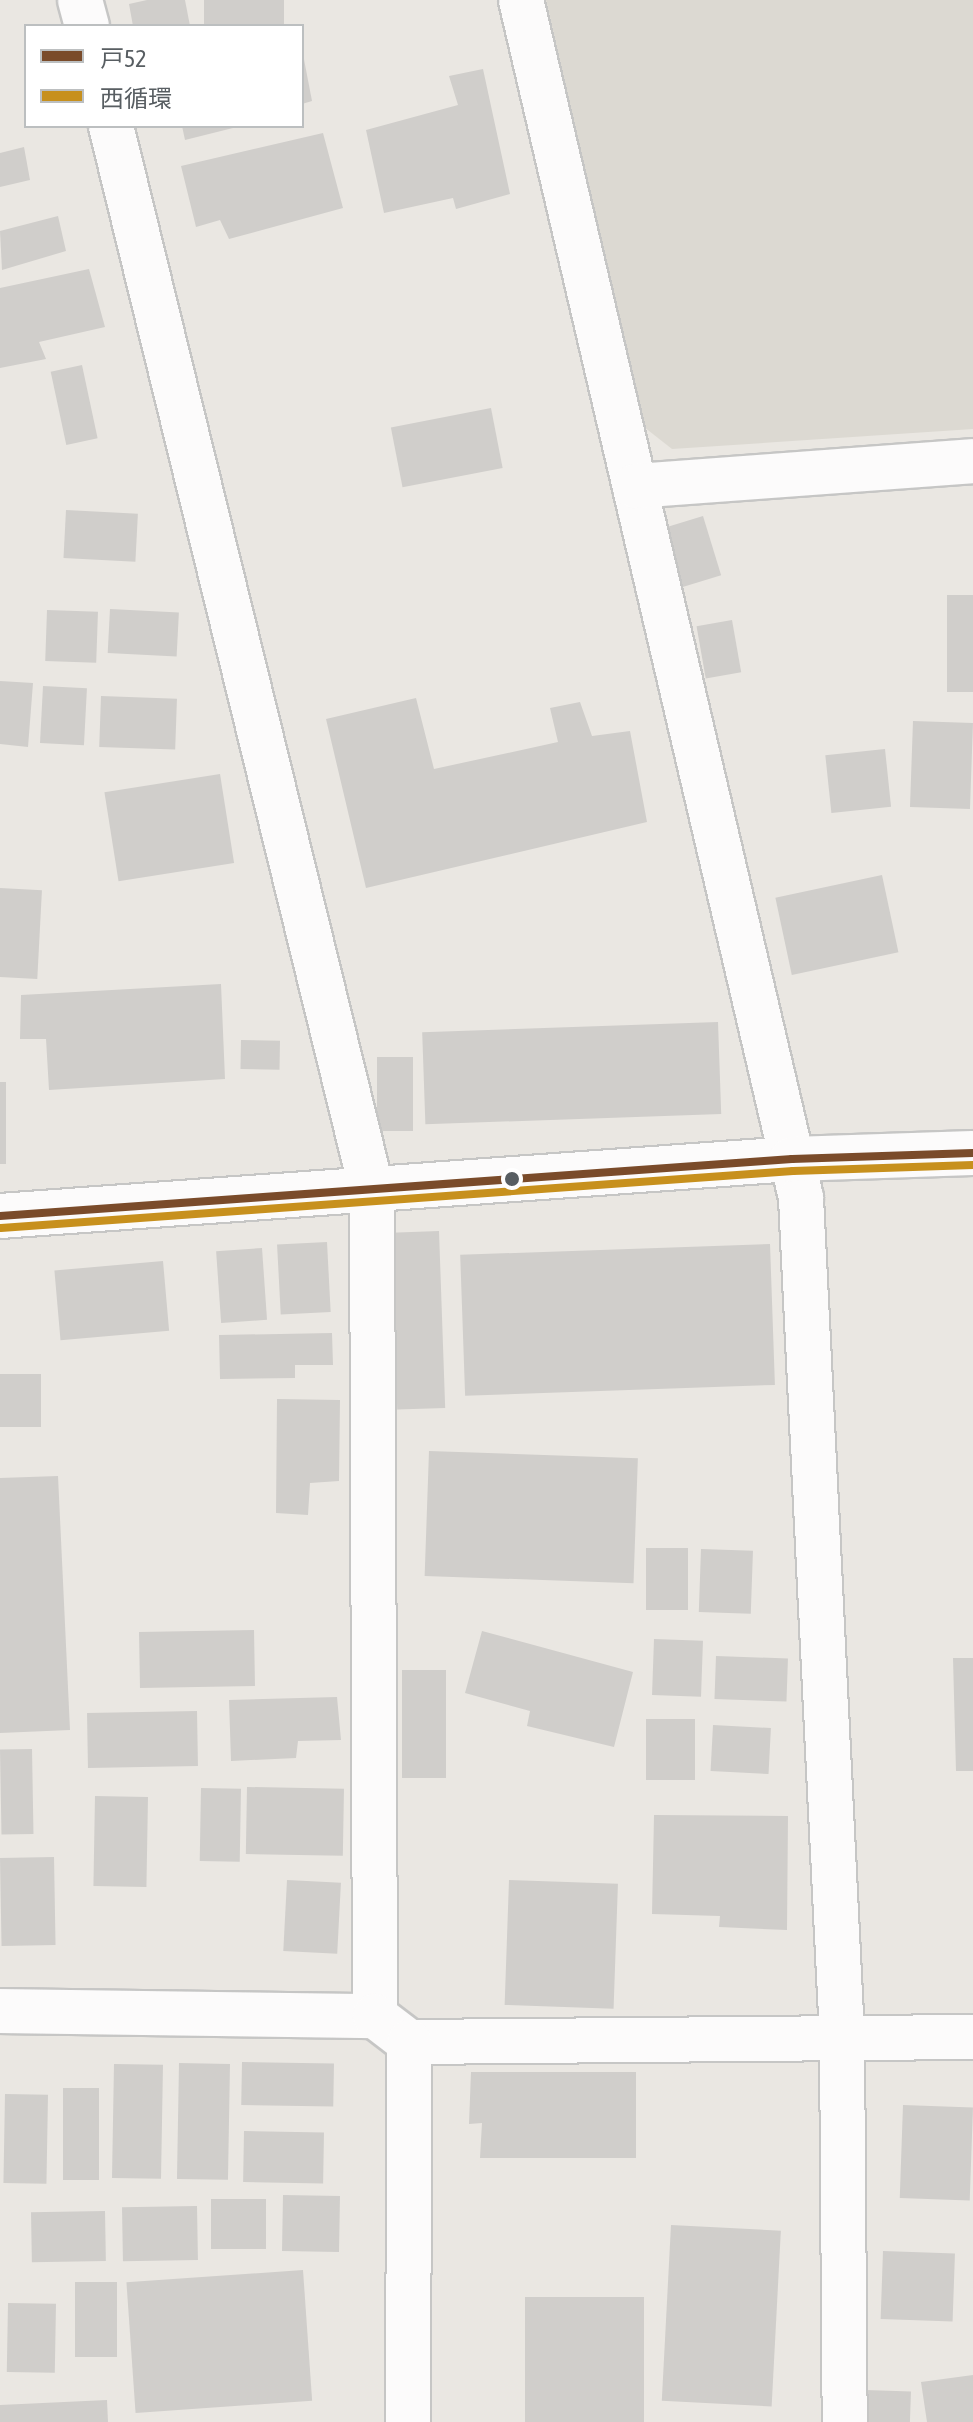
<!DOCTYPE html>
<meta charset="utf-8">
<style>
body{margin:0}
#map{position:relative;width:973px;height:2422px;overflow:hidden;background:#eae7e2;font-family:"Asap Condensed","Noto Sans JP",sans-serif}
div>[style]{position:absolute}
.education>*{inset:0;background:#dcd9d2}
.building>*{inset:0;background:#d0cecb;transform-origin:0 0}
.roads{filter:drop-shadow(2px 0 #c6c6c5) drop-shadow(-2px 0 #c6c6c5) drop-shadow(0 2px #c6c6c5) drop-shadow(0 -2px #c6c6c5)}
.street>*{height:44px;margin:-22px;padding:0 22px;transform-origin:22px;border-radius:22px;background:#fcfbfb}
.secondary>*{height:44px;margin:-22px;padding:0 22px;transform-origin:22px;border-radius:22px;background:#fcfbfb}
.bus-1>*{height:8px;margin:-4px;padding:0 4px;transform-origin:4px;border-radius:4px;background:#7a4b2a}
.bus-2>*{height:8px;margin:-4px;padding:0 4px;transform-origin:4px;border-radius:4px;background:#c7901d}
.dots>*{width:22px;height:22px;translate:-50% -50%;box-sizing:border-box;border:4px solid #fff;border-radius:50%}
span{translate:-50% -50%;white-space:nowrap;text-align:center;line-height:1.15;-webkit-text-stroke:6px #fff;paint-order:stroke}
.legend{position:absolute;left:24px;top:24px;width:280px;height:104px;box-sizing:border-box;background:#fff;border:2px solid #bcbfc0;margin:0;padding:10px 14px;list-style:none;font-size:24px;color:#585e62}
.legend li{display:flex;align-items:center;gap:16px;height:40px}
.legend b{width:40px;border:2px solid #bcbfc0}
</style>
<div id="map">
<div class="education">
<i style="clip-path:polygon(546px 0,973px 0,973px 429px,672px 449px,644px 427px)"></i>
</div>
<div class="building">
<i style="clip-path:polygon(147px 0,185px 0,190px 26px,133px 26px,129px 4px)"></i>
<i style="left:204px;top:0;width:80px;height:26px"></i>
<i style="clip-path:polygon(302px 49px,312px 101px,302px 104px)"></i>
<i style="clip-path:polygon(483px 69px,510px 194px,456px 209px,453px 198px,384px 213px,366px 130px,458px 105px,449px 76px)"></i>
<i style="clip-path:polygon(182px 126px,237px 126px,237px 127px,185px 140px)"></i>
<i style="clip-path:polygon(323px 133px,343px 208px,229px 239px,220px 220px,196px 227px,181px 166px)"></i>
<i style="clip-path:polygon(24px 147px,30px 180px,0 187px,0 153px)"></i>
<i style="clip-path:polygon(58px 216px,66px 251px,2px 270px,0 231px)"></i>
<i style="clip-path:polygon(89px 269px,105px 327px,39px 342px,46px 359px,0 368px,0 288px)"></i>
<i style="left:82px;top:365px;width:75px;height:32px;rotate:78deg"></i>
<i style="left:491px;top:408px;width:61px;height:102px;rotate:79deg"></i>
<i style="left:66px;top:510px;width:72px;height:48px;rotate:3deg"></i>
<i style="left:703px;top:516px;width:62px;height:41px;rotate:73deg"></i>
<i style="left:973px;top:595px;width:97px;height:26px;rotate:90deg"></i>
<i style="left:110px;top:609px;width:69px;height:44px;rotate:3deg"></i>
<i style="left:47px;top:610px;width:51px;height:51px;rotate:2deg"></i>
<i style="left:732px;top:620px;width:53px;height:36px;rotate:80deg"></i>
<i style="clip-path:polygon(0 681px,33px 683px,28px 747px,0 744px)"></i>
<i style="left:43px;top:686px;width:44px;height:57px;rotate:3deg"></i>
<i style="left:101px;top:696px;width:76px;height:51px;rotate:2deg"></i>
<i style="clip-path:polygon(416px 698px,434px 769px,558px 742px,550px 708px,580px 702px,592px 736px,630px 731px,647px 822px,366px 888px,326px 719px)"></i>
<i style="left:913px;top:721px;width:60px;height:86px;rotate:2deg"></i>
<i style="left:885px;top:749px;width:58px;height:60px;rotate:84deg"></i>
<i style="left:220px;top:774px;width:90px;height:117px;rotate:81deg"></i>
<i style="left:882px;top:875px;width:79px;height:109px;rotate:78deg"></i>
<i style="left:0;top:888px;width:42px;height:89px;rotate:3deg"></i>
<i style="clip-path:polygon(221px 984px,225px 1079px,49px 1090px,46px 1039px,20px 1039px,21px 995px)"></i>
<i style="left:718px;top:1022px;width:92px;height:296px;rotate:88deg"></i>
<i style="left:241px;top:1040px;width:39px;height:29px;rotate:1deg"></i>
<i style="left:377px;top:1057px;width:36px;height:74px"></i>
<i style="left:0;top:1082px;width:6px;height:82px"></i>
<i style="left:439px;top:1231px;width:177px;height:48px;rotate:88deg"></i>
<i style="left:327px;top:1242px;width:70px;height:50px;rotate:87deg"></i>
<i style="left:770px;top:1244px;width:141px;height:310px;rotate:88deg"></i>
<i style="left:262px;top:1248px;width:72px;height:46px;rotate:86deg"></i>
<i style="left:163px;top:1261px;width:70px;height:109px;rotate:85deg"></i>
<i style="clip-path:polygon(332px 1333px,333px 1365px,295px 1365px,295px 1378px,220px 1379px,219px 1335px)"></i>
<i style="left:0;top:1374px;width:41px;height:53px"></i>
<i style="clip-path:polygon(277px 1399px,340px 1400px,339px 1481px,310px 1483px,308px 1515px,276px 1513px)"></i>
<i style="left:429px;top:1451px;width:209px;height:125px;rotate:2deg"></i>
<i style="clip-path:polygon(58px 1476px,70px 1730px,0 1733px,0 1478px)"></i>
<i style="left:646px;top:1548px;width:42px;height:62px"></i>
<i style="left:701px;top:1549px;width:52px;height:63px;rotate:2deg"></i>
<i style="left:254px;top:1630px;width:56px;height:115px;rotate:89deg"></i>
<i style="clip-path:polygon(482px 1631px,633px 1672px,614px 1747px,527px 1726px,530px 1711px,465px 1693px)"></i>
<i style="left:654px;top:1639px;width:49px;height:56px;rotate:2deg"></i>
<i style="left:716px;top:1656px;width:72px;height:43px;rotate:2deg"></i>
<i style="clip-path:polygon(953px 1658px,973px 1658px,973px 1771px,956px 1771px)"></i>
<i style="left:402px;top:1670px;width:44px;height:108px"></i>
<i style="clip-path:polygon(337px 1697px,341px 1740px,298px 1741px,296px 1758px,231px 1761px,229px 1700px)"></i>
<i style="left:197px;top:1711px;width:55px;height:110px;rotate:89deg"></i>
<i style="left:646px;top:1719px;width:49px;height:61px"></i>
<i style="left:713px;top:1725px;width:58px;height:46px;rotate:3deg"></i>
<i style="left:32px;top:1749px;width:85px;height:32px;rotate:89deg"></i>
<i style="left:247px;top:1787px;width:97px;height:67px;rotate:1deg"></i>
<i style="left:201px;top:1788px;width:40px;height:73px;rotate:1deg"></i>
<i style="left:95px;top:1796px;width:53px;height:90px;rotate:1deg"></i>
<i style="clip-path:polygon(654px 1815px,788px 1816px,787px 1930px,719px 1927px,720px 1916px,652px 1914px)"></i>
<i style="left:54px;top:1857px;width:88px;height:54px;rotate:89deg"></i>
<i style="left:287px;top:1880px;width:54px;height:71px;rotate:3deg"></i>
<i style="left:509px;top:1880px;width:109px;height:125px;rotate:2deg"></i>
<i style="left:242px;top:2062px;width:92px;height:43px;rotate:1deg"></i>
<i style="left:179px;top:2063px;width:51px;height:116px;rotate:1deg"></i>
<i style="left:114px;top:2064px;width:49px;height:114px;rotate:1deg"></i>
<i style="clip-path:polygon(471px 2072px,636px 2072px,636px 2158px,480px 2158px,482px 2123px,469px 2124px)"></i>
<i style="left:63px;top:2088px;width:36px;height:92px"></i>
<i style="left:5px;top:2094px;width:43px;height:89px;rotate:1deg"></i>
<i style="left:903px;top:2105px;width:70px;height:93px;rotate:2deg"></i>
<i style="left:244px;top:2131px;width:80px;height:51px;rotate:1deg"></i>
<i style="left:283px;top:2195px;width:57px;height:56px;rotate:1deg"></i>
<i style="left:211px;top:2199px;width:55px;height:50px"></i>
<i style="left:197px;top:2206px;width:54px;height:75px;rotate:89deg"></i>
<i style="left:105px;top:2211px;width:50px;height:74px;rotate:89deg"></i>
<i style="left:671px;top:2225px;width:110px;height:176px;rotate:3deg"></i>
<i style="left:883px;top:2251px;width:72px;height:68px;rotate:2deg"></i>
<i style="left:303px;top:2270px;width:131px;height:177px;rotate:86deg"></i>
<i style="left:75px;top:2282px;width:42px;height:75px"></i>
<i style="left:525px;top:2297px;width:119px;height:125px"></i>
<i style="left:8px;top:2303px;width:48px;height:69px;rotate:1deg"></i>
<i style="clip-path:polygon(973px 2375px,973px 2422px,927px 2422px,921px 2382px)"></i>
<i style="left:865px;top:2390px;width:46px;height:32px;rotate:2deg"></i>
<i style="clip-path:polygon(107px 2400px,108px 2422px,0 2422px,0 2405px)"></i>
</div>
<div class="roads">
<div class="street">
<i style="left:80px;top:0;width:27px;rotate:75deg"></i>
<i style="left:521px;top:0;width:1230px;rotate:76.84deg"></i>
<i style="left:801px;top:1198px;width:840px;rotate:87.2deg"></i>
<i style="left:842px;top:2037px;width:385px;rotate:89.6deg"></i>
<i style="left:111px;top:126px;width:1097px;rotate:76.23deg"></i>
<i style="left:372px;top:1191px;width:825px;rotate:89.79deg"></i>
<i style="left:635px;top:486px;width:339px;rotate:-4.2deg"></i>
<i style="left:0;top:2011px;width:375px;rotate:0.8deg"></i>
<i style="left:375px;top:2016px;width:43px;rotate:37.4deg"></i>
<i style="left:409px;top:2042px;width:564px;rotate:-0.51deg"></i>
</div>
<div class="secondary">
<i style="left:0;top:1216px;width:794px;rotate:-4.12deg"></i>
<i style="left:792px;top:1159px;width:181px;rotate:-1.9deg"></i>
<i style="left:408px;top:2422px;width:380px;rotate:-89.8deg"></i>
</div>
</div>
<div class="bus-1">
<i style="left:0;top:1216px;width:794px;rotate:-4.12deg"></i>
<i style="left:792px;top:1159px;width:181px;rotate:-1.9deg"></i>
</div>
<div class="bus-2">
<i style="left:1px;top:1228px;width:794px;rotate:-4.12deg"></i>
<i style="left:793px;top:1171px;width:180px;rotate:-1.9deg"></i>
</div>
<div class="dots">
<i style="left:512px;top:1179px;background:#585e62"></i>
</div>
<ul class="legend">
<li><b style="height:10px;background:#7a4b2a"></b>戸52</li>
<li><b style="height:10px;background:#c7901d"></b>西循環</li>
</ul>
</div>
